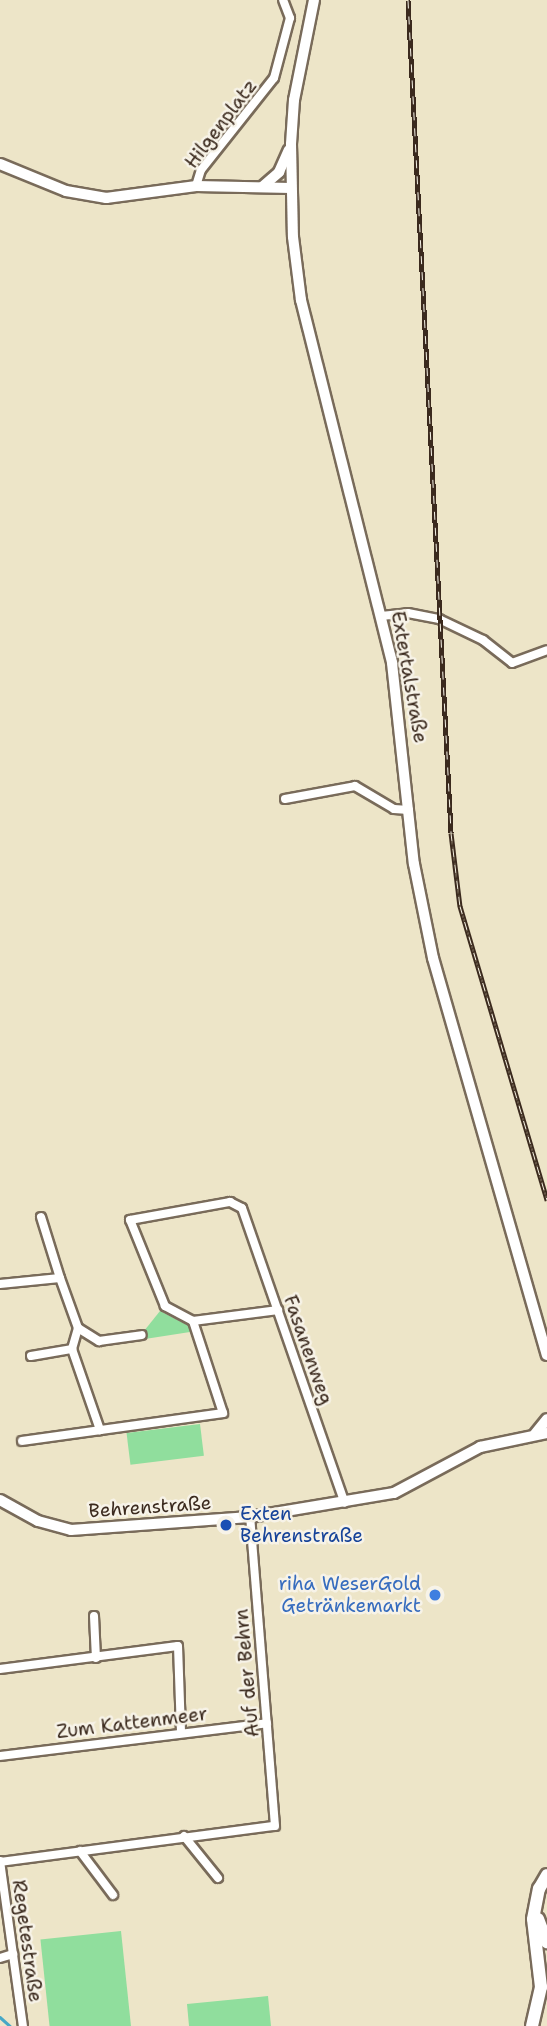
<!DOCTYPE html>
<meta charset="utf-8">
<style>
body{margin:0}
#map{position:relative;width:547px;height:2026px;overflow:hidden;background:#ede5c8;font-family:"Shantell Sans",sans-serif}
div>[style]{position:absolute}
.green>*{inset:0;background:#90de9d;transform-origin:0 0}
.stream>*{height:2.5px;margin:-1.25px;padding:0 1.25px;transform-origin:1.25px;border-radius:1.25px;background:#46a8c6}
.roads{filter:drop-shadow(2px 0 #796b5a) drop-shadow(-2px 0 #796b5a) drop-shadow(0 2px #796b5a) drop-shadow(0 -2px #796b5a)}
.street>*{height:8px;margin:-4px;padding:0 4px;transform-origin:4px;border-radius:4px;background:#fff}
.secondary>*{height:10px;margin:-5px;padding:0 5px;transform-origin:5px;border-radius:5px;background:#fff}
.primary>*{height:12px;margin:-6px;padding:0 6px;transform-origin:6px;border-radius:6px;background:#fff}
.rail>*{height:5px;margin-top:-2.5px;transform-origin:0;background:repeating-linear-gradient(90deg,#f7f3e8 0 8px,#3b2a1e 0 16px);box-sizing:border-box;border-block:2px solid #3b2a1e}
.dots>*{width:19px;height:19px;translate:-50% -50%;box-sizing:border-box;border:4px solid #f7f3e8;border-radius:50%}
span{translate:-50% -50%;white-space:nowrap;text-align:center;line-height:1.15;-webkit-text-stroke:5px #f7f3e8;paint-order:stroke}
.street-label{font-size:19px;color:#3b2a1e}
.transit-label{font-size:19px;color:#164399}
.left{translate:0 -50%;text-align:left}
.shop-label{font-size:19px;color:#366cbe}
.right{translate:-100% -50%;text-align:right}
</style>
<div id="map">
<div class="green">
<i style="clip-path:polygon(160px 1311px,189px 1326px,190px 1332px,145px 1339px,144px 1331px)"></i>
<i style="left:200px;top:1424px;width:32px;height:74px;rotate:83deg"></i>
<i style="left:121px;top:1931px;width:96px;height:81px;rotate:84deg"></i>
<i style="clip-path:polygon(268px 1996px,271px 2026px,189px 2026px,187px 2004px)"></i>
</div>
<div class="stream">
<i style="left:0;top:2017px;width:13px;rotate:42deg"></i>
</div>
<div class="roads">
<div class="street">
<i style="left:196px;top:186px;width:17px;rotate:-73deg"></i>
<i style="left:201px;top:170px;width:117px;rotate:-51.6deg"></i>
<i style="left:274px;top:78px;width:62px;rotate:-75.1deg"></i>
<i style="left:290px;top:18px;width:19px;rotate:-111deg"></i>
<i style="left:381px;top:616px;width:27px;rotate:-6deg"></i>
<i style="left:408px;top:613px;width:32px;rotate:11deg"></i>
<i style="left:439px;top:619px;width:49px;rotate:25.5deg"></i>
<i style="left:483px;top:640px;width:37px;rotate:38deg"></i>
<i style="left:512px;top:663px;width:37px;rotate:-20deg"></i>
<i style="left:285px;top:799px;width:71px;rotate:-10.5deg"></i>
<i style="left:355px;top:786px;width:45px;rotate:30.5deg"></i>
<i style="left:394px;top:809px;width:15px;rotate:4deg"></i>
<i style="left:41px;top:1217px;width:64px;rotate:72.7deg"></i>
<i style="left:0;top:1284px;width:60px;rotate:-5.7deg"></i>
<i style="left:60px;top:1278px;width:53px;rotate:70.2deg"></i>
<i style="left:78px;top:1328px;width:22px;rotate:106deg"></i>
<i style="left:72px;top:1349px;width:86px;rotate:70.9deg"></i>
<i style="left:193px;top:1321px;width:86px;rotate:-7.4deg"></i>
<i style="left:78px;top:1328px;width:25px;rotate:32deg"></i>
<i style="left:99px;top:1341px;width:43px;rotate:-7.9deg"></i>
<i style="left:31px;top:1356px;width:42px;rotate:-9.7deg"></i>
<i style="left:22px;top:1441px;width:203px;rotate:-7.9deg"></i>
<i style="left:223px;top:1413px;width:97px;rotate:-108.1deg"></i>
<i style="left:193px;top:1321px;width:32px;rotate:-152deg"></i>
<i style="left:165px;top:1306px;width:93px;rotate:-112.1deg"></i>
<i style="left:130px;top:1220px;width:102px;rotate:-10.2deg"></i>
<i style="left:230px;top:1202px;width:13px;rotate:27deg"></i>
<i style="left:242px;top:1208px;width:312px;rotate:70.8deg"></i>
<i style="left:94px;top:1616px;width:42px;rotate:87.3deg"></i>
<i style="left:0;top:1669px;width:179px;rotate:-7.4deg"></i>
<i style="left:178px;top:1646px;width:86px;rotate:88deg"></i>
<i style="left:0;top:1756px;width:269px;rotate:-7deg"></i>
<i style="left:184px;top:1836px;width:54px;rotate:51deg"></i>
<i style="left:80px;top:1851px;width:55px;rotate:53.1deg"></i>
<i style="left:0;top:1861px;width:167px;rotate:82.1deg"></i>
<i style="left:0;top:1862px;width:277px;rotate:-7.5deg"></i>
<i style="left:275px;top:1826px;width:310px;rotate:-94.6deg"></i>
<i style="left:0;top:1958px;width:14px;rotate:-17deg"></i>
</div>
<div class="secondary">
<i style="left:314px;top:0;width:102px;rotate:101.3deg"></i>
<i style="left:294px;top:100px;width:44px;rotate:93.9deg"></i>
<i style="left:291px;top:144px;width:93px;rotate:88.8deg"></i>
<i style="left:293px;top:237px;width:64px;rotate:82.8deg"></i>
<i style="left:301px;top:300px;width:374px;rotate:75.9deg"></i>
<i style="left:392px;top:663px;width:202px;rotate:83.8deg"></i>
<i style="left:414px;top:864px;width:96px;rotate:78.6deg"></i>
<i style="left:433px;top:958px;width:413px;rotate:74deg"></i>
<i style="left:0;top:164px;width:71px;rotate:22.2deg"></i>
<i style="left:66px;top:191px;width:41px;rotate:9.9deg"></i>
<i style="left:106px;top:198px;width:91px;rotate:-7.6deg"></i>
<i style="left:196px;top:186px;width:95px;rotate:1.2deg"></i>
<i style="left:262px;top:187px;width:23px;rotate:-41deg"></i>
<i style="left:279px;top:172px;width:24px;rotate:-66deg"></i>
<i style="left:535px;top:1434px;width:19px;rotate:-51deg"></i>
<i style="left:0;top:1500px;width:43px;rotate:28.9deg"></i>
<i style="left:38px;top:1521px;width:34px;rotate:15deg"></i>
<i style="left:71px;top:1530px;width:179px;rotate:-4.2deg"></i>
<i style="left:250px;top:1517px;width:146px;rotate:-9.5deg"></i>
<i style="left:394px;top:1493px;width:98px;rotate:-28.1deg"></i>
<i style="left:480px;top:1447px;width:68px;rotate:-11.8deg"></i>
</div>
<div class="primary">
<i style="left:538px;top:1919px;width:25px;rotate:69deg"></i>
<i style="left:532px;top:2026px;width:40px;rotate:-77deg"></i>
<i style="left:541px;top:1987px;width:68px;rotate:-96.7deg"></i>
<i style="left:533px;top:1919px;width:31px;rotate:-79deg"></i>
<i style="left:539px;top:1889px;width:16px;rotate:-60deg"></i>
</div>
</div>
<div class="rail">
<i style="left:408px;top:0;width:834px;rotate:87.04deg"></i>
<i style="left:451px;top:833px;width:74px;rotate:83deg"></i>
<i style="left:460px;top:906px;width:307px;rotate:73.5deg"></i>
</div>
<div class="dots">
<i style="left:226px;top:1525px;background:#1a4fb4"></i>
<i style="left:435px;top:1595px;background:#3f7fe0"></i>
</div>
<div class="street-label">
<span style="left:221px;top:124px;rotate:-53deg">Hilgenplatz</span>
<span style="left:409px;top:677px;rotate:80deg">Extertalstraße</span>
<span style="left:308px;top:1350px;rotate:71deg">Fasanenweg</span>
<span style="left:150px;top:1507px;rotate:-4deg">Behrenstraße</span>
<span style="left:247px;top:1673px;rotate:-95deg">Auf der Behrn</span>
<span style="left:132px;top:1723px;rotate:-7deg">Zum Kattenmeer</span>
<span style="left:27px;top:1941px;rotate:82deg">Regetestraße</span>
</div>
<div class="transit-label">
<span class="left" style="left:240px;top:1525px">Exten<br>Behrenstraße</span>
</div>
<div class="shop-label">
<span class="right" style="left:421px;top:1595px">riha WeserGold<br>Getränkemarkt</span>
</div>
</div>
